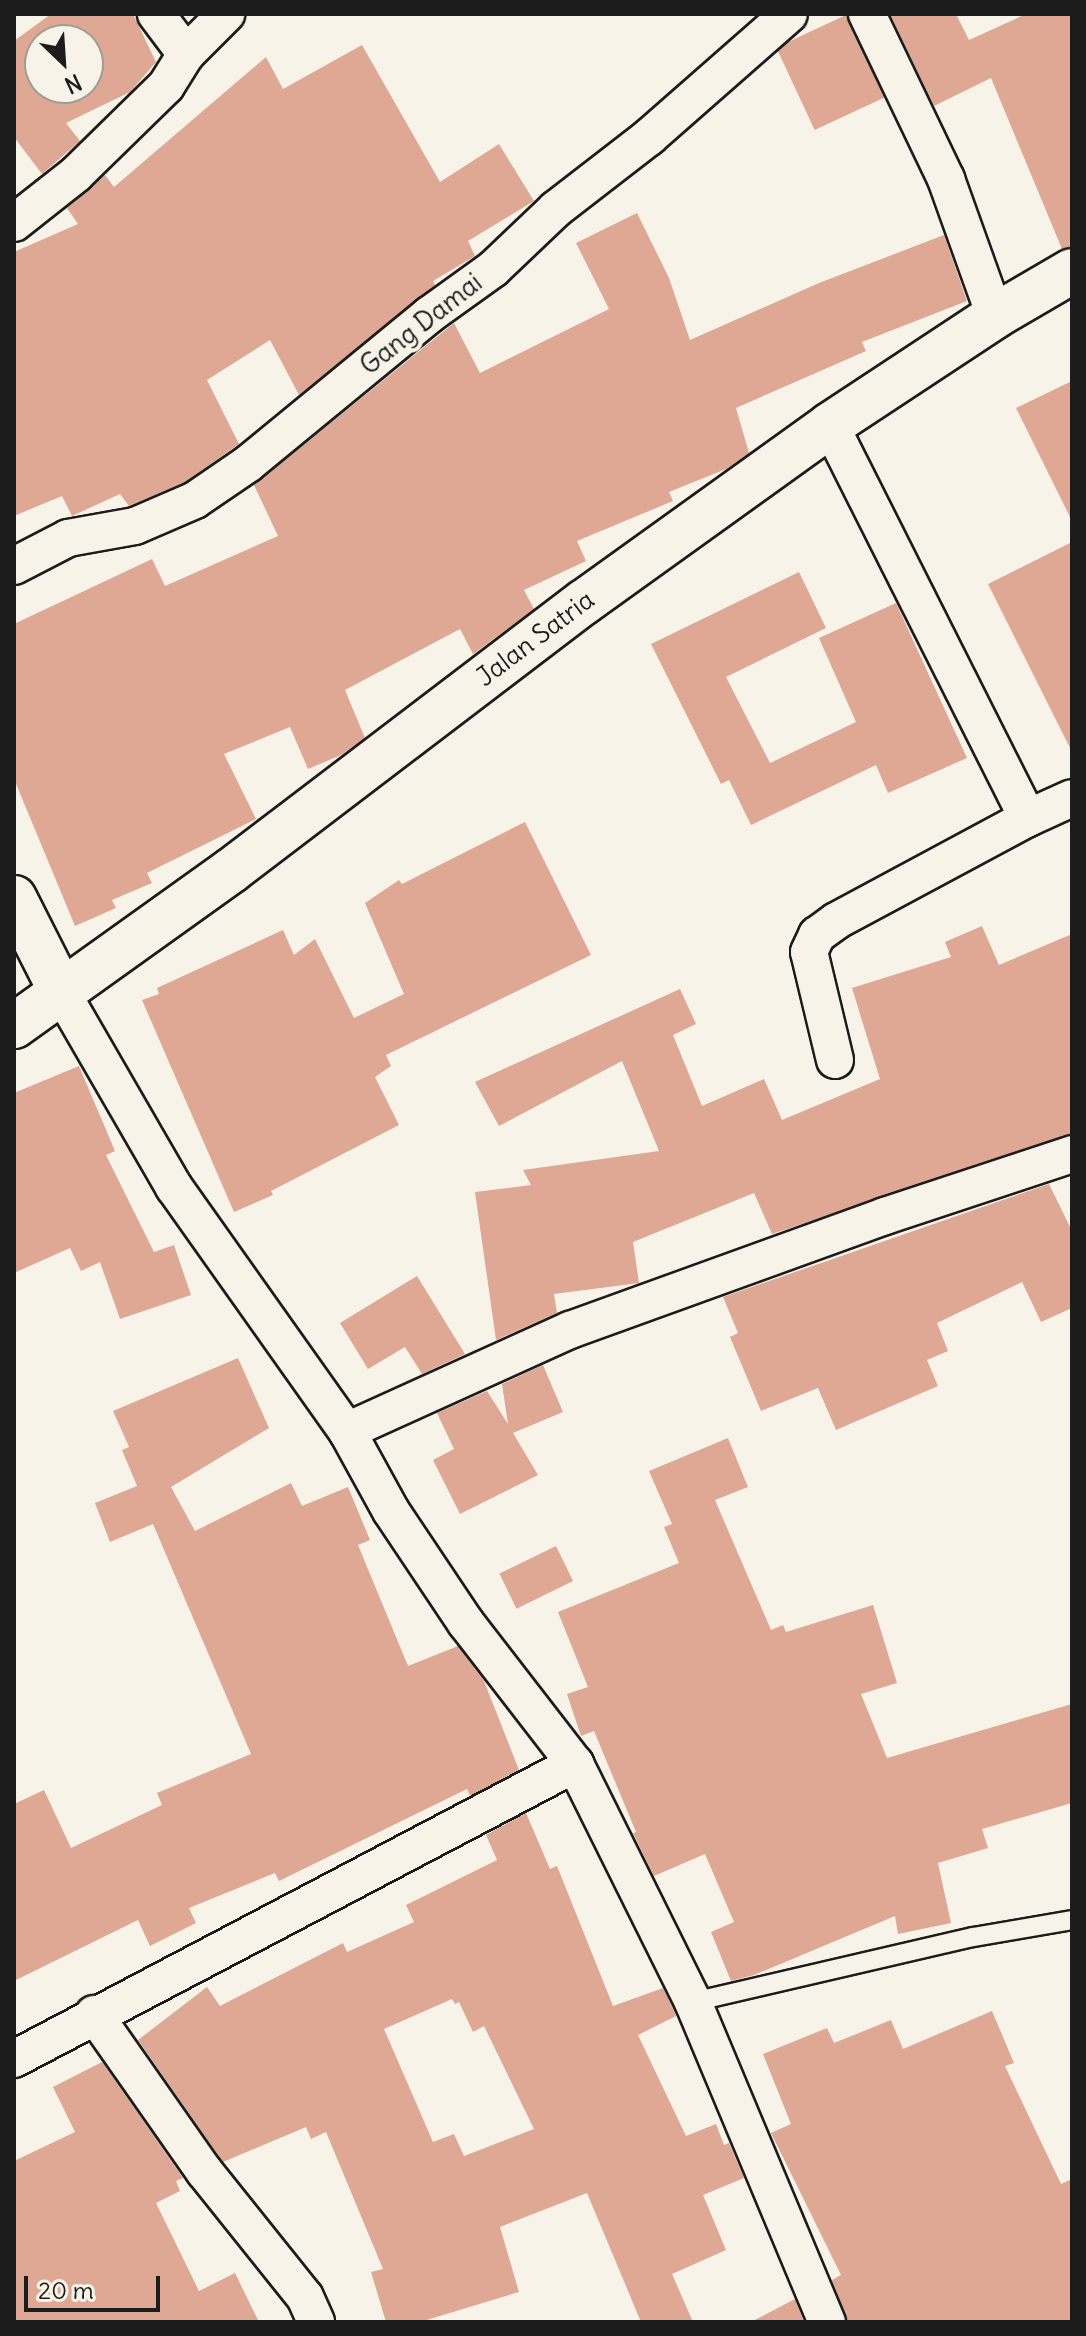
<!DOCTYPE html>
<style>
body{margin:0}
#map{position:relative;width:1086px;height:2336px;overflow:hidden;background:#f7f3e8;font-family:Delius,sans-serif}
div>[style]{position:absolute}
.building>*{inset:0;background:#dea894;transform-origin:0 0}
.roads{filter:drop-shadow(2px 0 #1c1c1c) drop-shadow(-2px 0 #1c1c1c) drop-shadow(0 2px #1c1c1c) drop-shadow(0 -2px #1c1c1c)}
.service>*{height:18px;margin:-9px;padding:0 9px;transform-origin:9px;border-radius:9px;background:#f7f3e8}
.minor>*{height:36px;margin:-18px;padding:0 18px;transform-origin:18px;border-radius:18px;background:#f7f3e8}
.tertiary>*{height:44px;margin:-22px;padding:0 22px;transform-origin:22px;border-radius:22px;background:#f7f3e8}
span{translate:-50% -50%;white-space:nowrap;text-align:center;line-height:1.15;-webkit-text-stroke:8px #f7f3e8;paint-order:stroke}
.street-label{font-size:26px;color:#1c1c1c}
.frame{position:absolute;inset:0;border:16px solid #1c1c1c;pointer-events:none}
.north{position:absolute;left:24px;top:24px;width:80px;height:80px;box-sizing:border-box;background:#f7f3e8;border:2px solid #9f9d96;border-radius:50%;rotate:155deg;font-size:22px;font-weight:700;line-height:32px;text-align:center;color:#1c1c1c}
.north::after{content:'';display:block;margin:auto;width:28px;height:36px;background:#1c1c1c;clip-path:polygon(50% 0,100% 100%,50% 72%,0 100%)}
.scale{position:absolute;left:24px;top:2276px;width:136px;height:36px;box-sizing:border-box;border:4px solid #1c1c1c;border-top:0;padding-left:10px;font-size:24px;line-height:28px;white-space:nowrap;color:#1c1c1c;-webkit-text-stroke:6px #f7f3e8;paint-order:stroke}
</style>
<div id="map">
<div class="building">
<i style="clip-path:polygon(evenodd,51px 14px,133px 14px,156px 62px,130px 92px,66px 123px,80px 141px,42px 174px,14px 137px,14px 41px,51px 14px,40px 40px,88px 40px,88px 88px,40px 88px,40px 40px)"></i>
<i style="clip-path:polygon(890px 14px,956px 14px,969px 40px,1026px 14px,1072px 14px,1072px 246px,1062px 249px,991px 78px,934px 106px)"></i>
<i style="left:846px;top:15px;width:91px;height:77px;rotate:65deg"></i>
<i style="clip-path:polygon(362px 45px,440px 182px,499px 144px,534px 201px,468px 241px,475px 256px,433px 281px,435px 285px,299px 395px,270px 340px,207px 380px,239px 444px,185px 482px,129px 506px,120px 494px,72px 516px,62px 496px,14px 516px,14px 252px,78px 224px,67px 208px,105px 175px,114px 187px,266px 57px,283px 89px)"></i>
<i style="clip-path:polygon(637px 213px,669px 278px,690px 340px,819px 283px,944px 235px,967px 301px,862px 342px,866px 351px,736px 408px,749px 453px,726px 469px,669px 492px,673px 501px,577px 541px,586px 561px,524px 590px,534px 609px,476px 652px,473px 654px,460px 629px,345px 690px,365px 738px,341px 755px,308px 769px,290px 727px,224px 754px,256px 819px,147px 873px,152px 883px,112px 900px,116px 908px,75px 926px,14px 779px,14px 624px,152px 559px,165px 586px,278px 536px,254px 485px,454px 323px,480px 373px,609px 309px,576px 243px)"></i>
<i style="clip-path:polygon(1072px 381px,1072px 521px,1016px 408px)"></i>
<i style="clip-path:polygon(1072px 542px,1072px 752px,988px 584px)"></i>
<i style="clip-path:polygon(799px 572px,826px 628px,726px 677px,770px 763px,856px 722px,819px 638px,896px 603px,967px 758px,888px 793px,876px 765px,751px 825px,729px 780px,721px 784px,651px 644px)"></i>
<i style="clip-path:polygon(525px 822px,591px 955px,386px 1055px,391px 1066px,375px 1077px,399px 1125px,271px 1191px,273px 1195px,234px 1212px,142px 1000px,159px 994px,157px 988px,283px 930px,294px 955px,315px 939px,354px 1018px,404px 994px,365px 903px,399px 880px,402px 884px)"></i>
<i style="clip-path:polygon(982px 926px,999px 965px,1072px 934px,1072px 1134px,772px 1234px,754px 1193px,633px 1242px,639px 1283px,554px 1294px,557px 1313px,496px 1340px,475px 1192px,531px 1185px,523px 1170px,659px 1151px,622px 1061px,499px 1126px,475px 1082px,680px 989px,696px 1024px,673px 1035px,702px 1106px,764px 1079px,782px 1120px,880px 1079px,852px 988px,951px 957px,945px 942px)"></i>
<i style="clip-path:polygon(79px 1066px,115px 1151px,106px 1155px,154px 1252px,174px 1245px,191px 1295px,120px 1319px,100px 1262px,81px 1271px,70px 1248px,14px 1273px,14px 1093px)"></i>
<i style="clip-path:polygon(1049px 1184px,1072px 1231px,1072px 1308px,1041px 1322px,1022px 1282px,937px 1323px,948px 1351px,927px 1360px,938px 1386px,836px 1430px,818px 1388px,761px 1411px,730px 1337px,738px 1333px,723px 1297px)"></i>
<i style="clip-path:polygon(417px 1276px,465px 1354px,422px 1374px,405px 1347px,368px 1369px,340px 1323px)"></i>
<i style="clip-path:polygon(238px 1358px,269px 1428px,171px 1487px,195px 1531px,291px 1483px,302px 1506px,348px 1487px,370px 1540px,358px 1545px,408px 1666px,458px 1646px,484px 1681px,519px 1770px,470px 1796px,467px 1789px,279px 1881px,275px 1873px,189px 1908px,196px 1923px,150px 1946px,138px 1920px,14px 1981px,14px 1804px,44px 1790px,71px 1848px,162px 1805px,157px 1793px,251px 1754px,153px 1524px,110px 1542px,95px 1503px,137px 1486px,122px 1450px,129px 1447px,113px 1411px)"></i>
<i style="clip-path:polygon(543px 1365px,563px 1412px,513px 1433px,538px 1475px,460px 1514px,433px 1460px,454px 1449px,437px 1413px,487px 1391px,508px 1424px,502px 1384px)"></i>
<i style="clip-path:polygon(728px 1438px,748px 1487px,715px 1500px,771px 1630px,783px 1625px,786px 1632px,873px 1605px,897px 1683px,861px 1694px,887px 1758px,1072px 1704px,1072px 1803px,982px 1829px,988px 1848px,938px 1863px,951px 1923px,898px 1934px,895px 1916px,754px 1975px,731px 1981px,711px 1932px,734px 1922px,705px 1854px,654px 1876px,633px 1833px,636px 1832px,594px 1731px,581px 1736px,567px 1694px,588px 1687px,558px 1612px,679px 1563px,664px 1527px,672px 1524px,649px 1471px)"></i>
<i style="left:556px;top:1546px;width:39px;height:63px;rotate:64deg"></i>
<i style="clip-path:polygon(evenodd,526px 1813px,550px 1869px,557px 1866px,613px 2006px,663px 1988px,674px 2011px,676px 2016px,638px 2035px,686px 2136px,716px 2124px,724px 2145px,729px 2143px,744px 2178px,703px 2195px,726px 2250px,672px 2274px,693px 2322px,641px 2322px,587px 2193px,500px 2227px,519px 2292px,420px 2322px,386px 2322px,371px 2272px,383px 2269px,326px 2132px,311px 2139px,306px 2127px,223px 2162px,138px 2040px,207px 1987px,220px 2006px,343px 1943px,347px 1952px,414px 1922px,406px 1905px,497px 1860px,486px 1835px,526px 1813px,452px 1999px,455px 2004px,459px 2002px,473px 2032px,484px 2026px,534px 2129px,464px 2156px,454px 2134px,433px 2142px,384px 2029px,452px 1999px)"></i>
<i style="clip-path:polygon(992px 2011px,1014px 2063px,1005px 2066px,1061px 2184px,1072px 2179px,1072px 2322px,848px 2322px,832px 2280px,841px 2275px,771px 2133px,791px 2124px,763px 2054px,827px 2028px,834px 2043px,891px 2020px,903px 2049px)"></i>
<i style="clip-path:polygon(102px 2062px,183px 2178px,176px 2181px,180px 2191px,156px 2203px,199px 2291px,235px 2273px,259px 2322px,14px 2322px,14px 2161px,75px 2132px,53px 2087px)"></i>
<i style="clip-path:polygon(795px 2299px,804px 2322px,751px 2322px)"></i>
</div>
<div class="roads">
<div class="service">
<i style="left:693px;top:2002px;width:287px;rotate:-13.1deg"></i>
<i style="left:973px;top:1937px;width:100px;rotate:-9.7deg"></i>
</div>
<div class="minor">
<i style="left:156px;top:14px;width:50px;rotate:53.1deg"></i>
<i style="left:867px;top:14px;width:183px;rotate:64.4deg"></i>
<i style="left:946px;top:179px;width:145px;rotate:70.3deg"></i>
<i style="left:14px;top:223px;width:79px;rotate:-38.3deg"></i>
<i style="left:76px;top:174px;width:126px;rotate:-44.4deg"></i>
<i style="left:166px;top:86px;width:38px;rotate:-58deg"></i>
<i style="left:186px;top:54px;width:57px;rotate:-45deg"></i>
<i style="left:830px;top:425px;width:440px;rotate:63.3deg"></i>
<i style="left:14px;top:566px;width:61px;rotate:-27.4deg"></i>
<i style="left:68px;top:538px;width:68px;rotate:-10.2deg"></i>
<i style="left:135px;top:526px;width:65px;rotate:-23.4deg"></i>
<i style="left:195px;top:500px;width:65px;rotate:-34.4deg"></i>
<i style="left:249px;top:463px;width:233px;rotate:-39.4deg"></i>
<i style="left:429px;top:315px;width:79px;rotate:-35.7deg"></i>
<i style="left:493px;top:269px;width:87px;rotate:-43.6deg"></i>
<i style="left:556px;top:209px;width:118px;rotate:-37.7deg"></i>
<i style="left:649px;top:137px;width:186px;rotate:-41.3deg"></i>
<i style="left:63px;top:995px;width:222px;rotate:60deg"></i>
<i style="left:174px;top:1187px;width:299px;rotate:54.7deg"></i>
<i style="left:347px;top:1431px;width:91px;rotate:61.2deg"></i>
<i style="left:391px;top:1511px;width:135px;rotate:56.2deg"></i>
<i style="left:466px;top:1623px;width:178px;rotate:52.3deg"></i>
<i style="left:575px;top:1764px;width:266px;rotate:63.6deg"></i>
<i style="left:693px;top:2002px;width:347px;rotate:67.3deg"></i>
<i style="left:835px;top:1060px;width:111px;rotate:-103.5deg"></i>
<i style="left:809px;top:952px;width:19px;rotate:-65deg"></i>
<i style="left:817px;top:935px;width:24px;rotate:-36deg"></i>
<i style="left:836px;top:921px;width:218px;rotate:-28.2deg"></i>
<i style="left:1028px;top:818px;width:48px;rotate:-24.4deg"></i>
<i style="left:347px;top:1431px;width:245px;rotate:-24.4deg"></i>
<i style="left:570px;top:1330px;width:335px;rotate:-19.9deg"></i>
<i style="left:885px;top:1216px;width:197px;rotate:-18.3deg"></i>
<i style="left:94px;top:2014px;width:192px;rotate:55deg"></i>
<i style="left:204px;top:2171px;width:161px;rotate:51.3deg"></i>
<i style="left:305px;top:2297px;width:27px;rotate:66deg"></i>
<i style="left:14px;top:2059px;width:634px;rotate:-27.74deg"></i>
</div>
<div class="tertiary">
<i style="left:14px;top:898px;width:109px;rotate:63.2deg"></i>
<i style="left:14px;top:1026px;width:268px;rotate:-35.6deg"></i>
<i style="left:232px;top:870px;width:442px;rotate:-37.3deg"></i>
<i style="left:584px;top:602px;width:303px;rotate:-35.7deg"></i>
<i style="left:830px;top:425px;width:198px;rotate:-33.4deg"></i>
<i style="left:995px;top:316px;width:89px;rotate:-30.3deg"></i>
</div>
</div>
<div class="street-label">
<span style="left:421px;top:324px;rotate:-38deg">Gang Damai</span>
<span style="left:535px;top:638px;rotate:-37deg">Jalan Satria</span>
</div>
<div class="frame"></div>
<div class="north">N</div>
<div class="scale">20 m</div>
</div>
